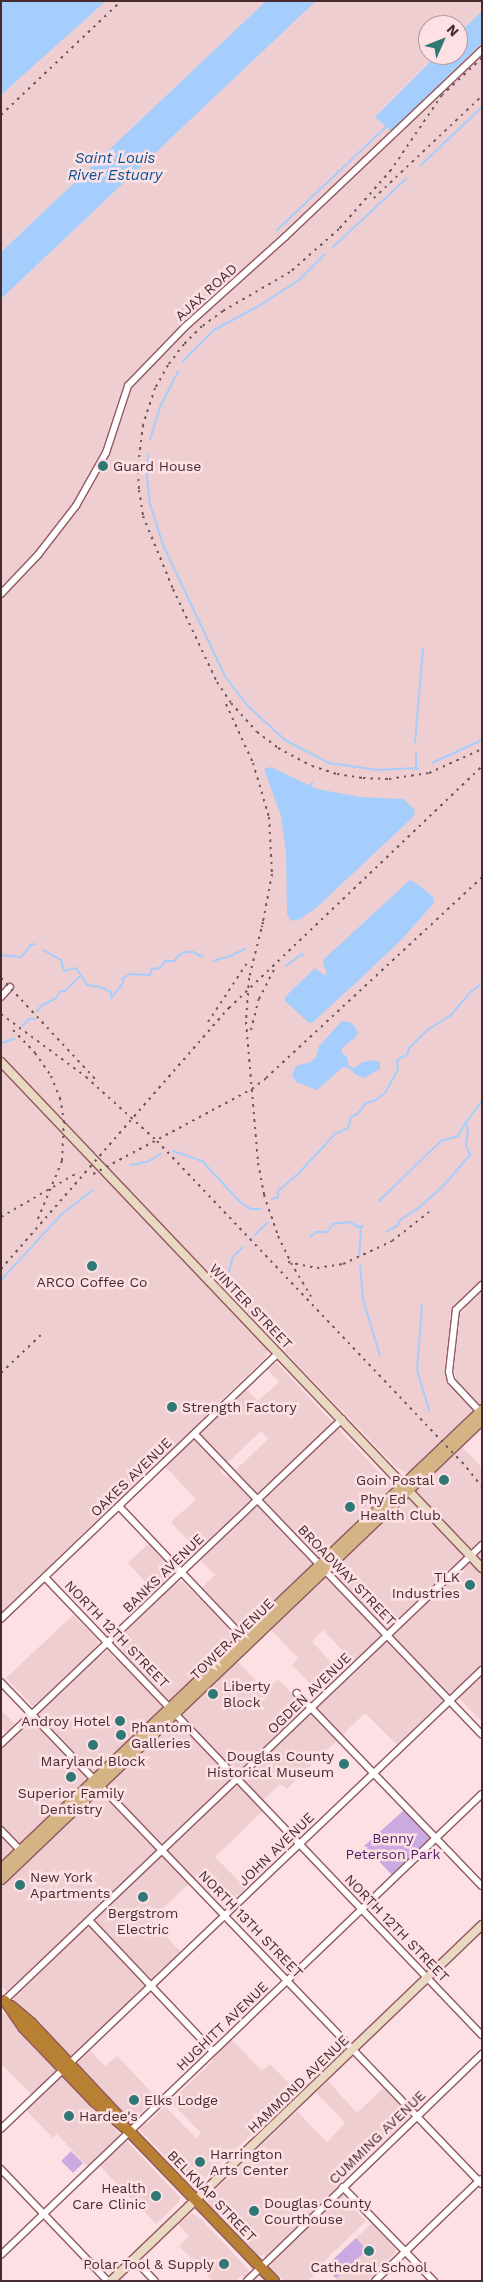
<!DOCTYPE html>
<style>
body{margin:0}
#map{position:relative;width:483px;height:2282px;overflow:hidden;background:#fde0e3;font-family:"Work Sans",sans-serif}
div>[style]{position:absolute}
.built>*{inset:0;background:#eeced1}
.green>*{inset:0;background:#cbaae1;transform-origin:0 0}
.water>*{inset:0;background:#a6cefc}
.stream>*{height:2px;margin:-1px;padding:0 1px;transform-origin:1px;border-radius:1px;background:#a6cefc}
.roads{filter:drop-shadow(1px 0 #945860) drop-shadow(-1px 0 #945860) drop-shadow(0 1px #945860) drop-shadow(0 -1px #945860)}
.street>*{height:5.5px;margin:-2.75px;padding:0 2.75px;transform-origin:2.75px;border-radius:2.75px;background:#fff}
.secondary>*{height:8px;margin:-4px;padding:0 4px;transform-origin:4px;border-radius:4px;background:#ead9c2}
.primary>*{height:9px;margin:-4.5px;padding:0 4.5px;transform-origin:4.5px;border-radius:4.5px;background:#d4b385}
.highway>*{height:10px;margin:-5px;padding:0 5px;transform-origin:5px;border-radius:5px;background:#b88033}
.rail>*{height:2px;margin-top:-1px;transform-origin:0;background:repeating-linear-gradient(90deg,#72585b 0 2.5px,transparent 0 7.5px)}
.dots>*{width:14px;height:14px;translate:-50% -50%;box-sizing:border-box;border:2px solid #fde0e3;border-radius:50%}
span{translate:-50% -50%;white-space:nowrap;text-align:center;line-height:1.15;-webkit-text-stroke:5px #fde0e3;paint-order:stroke}
.street-label{font-size:14px;color:#452b2e}
.poi-label{font-size:14px;color:#452b2e}
.left{translate:0 -50%;text-align:left}
.right{translate:-100% -50%;text-align:right}
.park-label{font-size:14px;color:#4d1d66}
.water-label{font-size:15px;color:#085496;font-style:italic}
.frame{position:absolute;inset:0;border:2px solid #452b2e;pointer-events:none}
.north{position:absolute;left:418px;top:15px;width:50px;height:50px;box-sizing:border-box;background:#fde0e3;border:1px solid #b3989b;border-radius:50%;rotate:46deg;font-size:14px;font-weight:700;line-height:20px;text-align:center;color:#452b2e}
.north::after{content:'';display:block;margin:auto;width:18px;height:22px;background:#2f7875;clip-path:polygon(50% 0,100% 100%,50% 72%,0 100%)}
</style>
<div id="map">
<div class="built">
<i style="clip-path:polygon(106px 1px,266px 1px,1px 252px,1px 95px)"></i>
<i style="clip-path:polygon(evenodd,316px 1px,482px 1px,482px 11px,458px 34px,458px 25px,428px 25px,428px 55px,437px 55px,375px 117px,391px 131px,482px 43px,482px 1402px,472px 1410px,469px 1417px,413px 1469px,406px 1473px,396px 1467px,1px 1057px,1px 299px,316px 1px,459px 1301px,466px 1307px,459px 1315px,456px 1323px,454px 1369px,456px 1379px,449px 1386px,446px 1383px,446px 1377px,451px 1315px,459px 1301px)"></i>
<i style="clip-path:polygon(evenodd,1px 1068px,120px 1191px,268px 1348px,266px 1357px,212px 1409px,219px 1415px,246px 1389px,258px 1401px,279px 1382px,267px 1369px,277px 1363px,393px 1487px,1px 1863px,1px 1750px,12px 1739px,1px 1727px,1px 1710px,21px 1730px,39px 1713px,6px 1678px,73px 1615px,98px 1640px,97px 1646px,93px 1651px,98px 1657px,109px 1650px,115px 1660px,123px 1652px,116px 1644px,117px 1640px,160px 1598px,128px 1563px,149px 1543px,172px 1566px,173px 1573px,167px 1579px,173px 1585px,182px 1581px,195px 1594px,215px 1575px,200px 1560px,203px 1556px,171px 1522px,196px 1499px,159px 1460px,1px 1613px,1px 1068px,261px 1431px,268px 1439px,227px 1478px,220px 1470px,261px 1431px)"></i>
<i style="clip-path:polygon(evenodd,460px 1445px,482px 1468px,482px 1722px,452px 1691px,397px 1745px,365px 1713px,287px 1789px,280px 1784px,257px 1806px,263px 1811px,215px 1857px,246px 1888px,224px 1908px,195px 1878px,151px 1920px,181px 1952px,76px 2053px,71px 2056px,67px 2054px,37px 2019px,19px 2005px,1px 1985px,1px 1885px,235px 1659px,265px 1690px,278px 1679px,311px 1714px,326px 1700px,292px 1665px,298px 1658px,269px 1628px,460px 1445px,323px 1630px,359px 1668px,348px 1679px,312px 1642px,323px 1630px)"></i>
<i style="clip-path:polygon(1px 2013px,6px 2015px,180px 2197px,179px 2202px,156px 2224px,94px 2160px,87px 2166px,57px 2134px,53px 2138px,26px 2110px,36px 2099px,1px 2064px)"></i>
<i style="clip-path:polygon(231px 2039px,262px 2071px,270px 2064px,297px 2091px,198px 2185px,194px 2186px,140px 2130px,139px 2126px,143px 2123px,148px 2123px,163px 2108px,161px 2105px,162px 2103px,196px 2138px,201px 2133px,167px 2098px,172px 2100px,213px 2061px,210px 2058px)"></i>
<i style="clip-path:polygon(89px 2049px,105px 2066px,117px 2056px,158px 2099px,139px 2114px,136px 2121px,131px 2121px,90px 2076px,80px 2069px,77px 2061px)"></i>
<i style="clip-path:polygon(328px 2081px,357px 2113px,385px 2086px,407px 2109px,409px 2114px,407px 2120px,337px 2185px,346px 2194px,343px 2197px,366px 2221px,318px 2267px,320px 2269px,308px 2281px,284px 2281px,270px 2268px,271px 2261px,264px 2255px,260px 2256px,258px 2255px,208px 2203px,207px 2198px,297px 2111px,327px 2142px,345px 2123px,316px 2092px)"></i>
<i style="clip-path:polygon(192px 2213px,200px 2218px,248px 2269px,250px 2273px,247px 2277px,241px 2276px,236px 2281px,213px 2281px,179px 2246px,189px 2236px,178px 2224px)"></i>
<i style="clip-path:polygon(372px 2223px,395px 2248px,396px 2252px,367px 2281px,338px 2281px,325px 2267px)"></i>
</div>
<div class="green">
<i style="clip-path:polygon(404px 1810px,427px 1833px,430px 1839px,392px 1875px,364px 1846px)"></i>
<i style="left:71px;top:2151px;width:17px;height:14px;rotate:45deg"></i>
<i style="left:356px;top:2238px;width:16px;height:42px;rotate:47deg"></i>
</div>
<div class="water">
<i style="clip-path:polygon(1px 1px,106px 1px,1px 95px)"></i>
<i style="clip-path:polygon(266px 1px,316px 1px,1px 299px,1px 252px)"></i>
<i style="clip-path:polygon(482px 11px,482px 43px,391px 131px,375px 117px,437px 55px,458px 55px,458px 34px)"></i>
<i style="clip-path:polygon(271px 767px,317px 789px,360px 797px,403px 799px,415px 810px,413px 817px,316px 908px,300px 919px,291px 921px,287px 914px,286px 853px,281px 816px,264px 769px)"></i>
<i style="clip-path:polygon(410px 880px,420px 886px,433px 897px,434px 903px,402px 939px,361px 978px,312px 1023px,308px 1022px,285px 1001px,285px 997px,315px 968px,324px 975px,327px 974px,323px 963px,324px 959px)"></i>
<i style="clip-path:polygon(342px 1021px,352px 1023px,358px 1032px,356px 1037px,342px 1048px,342px 1053px,347px 1057px,349px 1066px,354px 1068px,363px 1062px,375px 1060px,380px 1063px,380px 1069px,364px 1078px,356px 1075px,349px 1068px,343px 1067px,317px 1090px,296px 1082px,292px 1075px,296px 1066px,310px 1062px,316px 1057px,319px 1046px)"></i>
</div>
<div class="stream">
<i style="left:420px;top:166px;width:86px;rotate:-43.6deg"></i>
<i style="left:277px;top:230px;width:151px;rotate:-43.4deg"></i>
<i style="left:333px;top:247px;width:100px;rotate:-43deg"></i>
<i style="left:183px;top:361px;width:44px;rotate:-45deg"></i>
<i style="left:214px;top:330px;width:55px;rotate:-28.4deg"></i>
<i style="left:262px;top:304px;width:44px;rotate:-33deg"></i>
<i style="left:299px;top:280px;width:37px;rotate:-45deg"></i>
<i style="left:150px;top:440px;width:37px;rotate:-73deg"></i>
<i style="left:161px;top:405px;width:38px;rotate:-63deg"></i>
<i style="left:148px;top:454px;width:23px;rotate:92deg"></i>
<i style="left:147px;top:477px;width:27px;rotate:84deg"></i>
<i style="left:150px;top:504px;width:43px;rotate:72.4deg"></i>
<i style="left:163px;top:545px;width:147px;rotate:64.7deg"></i>
<i style="left:226px;top:678px;width:37px;rotate:52deg"></i>
<i style="left:249px;top:707px;width:49px;rotate:42.5deg"></i>
<i style="left:285px;top:740px;width:50px;rotate:27.6deg"></i>
<i style="left:329px;top:763px;width:49px;rotate:8.3deg"></i>
<i style="left:377px;top:770px;width:41px;rotate:-2.8deg"></i>
<i style="left:415px;top:742px;width:94px;rotate:-85.1deg"></i>
<i style="left:416px;top:754px;width:15px;rotate:90deg"></i>
<i style="left:432px;top:763px;width:55px;rotate:-24.7deg"></i>
<i style="left:310px;top:786px;width:4px;rotate:-56deg"></i>
<i style="left:43px;top:950px;width:21px;rotate:29deg"></i>
<i style="left:61px;top:960px;width:11px;rotate:75deg"></i>
<i style="left:64px;top:971px;width:12px;rotate:-14deg"></i>
<i style="left:76px;top:968px;width:20px;rotate:57deg"></i>
<i style="left:87px;top:985px;width:13px;rotate:9deg"></i>
<i style="left:100px;top:987px;width:12px;rotate:24deg"></i>
<i style="left:111px;top:992px;width:6px;rotate:90deg"></i>
<i style="left:111px;top:998px;width:19px;rotate:-51deg"></i>
<i style="left:123px;top:983px;width:5px;rotate:-90deg"></i>
<i style="left:123px;top:978px;width:8px;rotate:-30deg"></i>
<i style="left:130px;top:974px;width:20px;rotate:3deg"></i>
<i style="left:150px;top:975px;width:6px;rotate:-72deg"></i>
<i style="left:152px;top:969px;width:8px;rotate:-7deg"></i>
<i style="left:160px;top:968px;width:9px;rotate:-54deg"></i>
<i style="left:165px;top:961px;width:9px"></i>
<i style="left:174px;top:961px;width:8px;rotate:-50deg"></i>
<i style="left:179px;top:955px;width:8px;rotate:-23deg"></i>
<i style="left:186px;top:952px;width:7px"></i>
<i style="left:193px;top:952px;width:11px;rotate:27deg"></i>
<i style="left:1px;top:955px;width:20px;rotate:6deg"></i>
<i style="left:21px;top:957px;width:16px;rotate:-50deg"></i>
<i style="left:31px;top:945px;width:4px;rotate:-14deg"></i>
<i style="left:213px;top:961px;width:18px;rotate:-16deg"></i>
<i style="left:230px;top:956px;width:17px;rotate:-25deg"></i>
<i style="left:286px;top:966px;width:20px;rotate:-37deg"></i>
<i style="left:302px;top:954px;width:2px;rotate:63deg"></i>
<i style="left:37px;top:1011px;width:6px;rotate:-51deg"></i>
<i style="left:41px;top:1006px;width:17px;rotate:-28deg"></i>
<i style="left:56px;top:998px;width:9px;rotate:-54deg"></i>
<i style="left:61px;top:991px;width:4px"></i>
<i style="left:65px;top:991px;width:20px;rotate:-45deg"></i>
<i style="left:22px;top:1026px;width:10px;rotate:-45deg"></i>
<i style="left:29px;top:1019px;width:6px"></i>
<i style="left:1px;top:1043px;width:14px;rotate:-17deg"></i>
<i style="left:173px;top:1151px;width:31px;rotate:19deg"></i>
<i style="left:202px;top:1161px;width:57px;rotate:47.1deg"></i>
<i style="left:241px;top:1203px;width:12px;rotate:31deg"></i>
<i style="left:251px;top:1209px;width:9px"></i>
<i style="left:131px;top:1165px;width:16px;rotate:-11deg"></i>
<i style="left:147px;top:1162px;width:16px;rotate:-30deg"></i>
<i style="left:272px;top:1199px;width:6px;rotate:-18deg"></i>
<i style="left:278px;top:1197px;width:6px;rotate:-90deg"></i>
<i style="left:278px;top:1191px;width:28px;rotate:-41deg"></i>
<i style="left:299px;top:1173px;width:53px;rotate:-47.3deg"></i>
<i style="left:335px;top:1134px;width:14px;rotate:-25deg"></i>
<i style="left:348px;top:1128px;width:11px;rotate:-75deg"></i>
<i style="left:351px;top:1117px;width:7px;rotate:-27deg"></i>
<i style="left:357px;top:1114px;width:14px;rotate:-51deg"></i>
<i style="left:366px;top:1103px;width:8px;rotate:-14deg"></i>
<i style="left:374px;top:1101px;width:14px;rotate:-36deg"></i>
<i style="left:385px;top:1093px;width:26px;rotate:-61deg"></i>
<i style="left:398px;top:1070px;width:9px;rotate:-96deg"></i>
<i style="left:397px;top:1061px;width:4px;rotate:-45deg"></i>
<i style="left:400px;top:1058px;width:8px;rotate:-23deg"></i>
<i style="left:407px;top:1055px;width:7px;rotate:-74deg"></i>
<i style="left:409px;top:1048px;width:28px;rotate:-44deg"></i>
<i style="left:429px;top:1029px;width:25px;rotate:-32deg"></i>
<i style="left:450px;top:1016px;width:33px;rotate:-49deg"></i>
<i style="left:472px;top:991px;width:13px;rotate:-39deg"></i>
<i style="left:379px;top:1201px;width:86px;rotate:-44.1deg"></i>
<i style="left:441px;top:1141px;width:18px;rotate:-16deg"></i>
<i style="left:458px;top:1136px;width:16px;rotate:-60deg"></i>
<i style="left:386px;top:1232px;width:13px;rotate:-29deg"></i>
<i style="left:397px;top:1226px;width:7px;rotate:-63deg"></i>
<i style="left:400px;top:1220px;width:20px;rotate:-33deg"></i>
<i style="left:417px;top:1209px;width:35px;rotate:-41deg"></i>
<i style="left:443px;top:1186px;width:41px;rotate:-48.9deg"></i>
<i style="left:470px;top:1155px;width:11px;rotate:-112deg"></i>
<i style="left:466px;top:1145px;width:16px;rotate:-83deg"></i>
<i style="left:468px;top:1129px;width:7px;rotate:-106deg"></i>
<i style="left:466px;top:1122px;width:26px;rotate:-53deg"></i>
<i style="left:255px;top:1235px;width:18px;rotate:-45deg"></i>
<i style="left:310px;top:1237px;width:8px;rotate:-40deg"></i>
<i style="left:316px;top:1232px;width:11px"></i>
<i style="left:327px;top:1232px;width:10px;rotate:-53deg"></i>
<i style="left:333px;top:1224px;width:16px;rotate:-7deg"></i>
<i style="left:349px;top:1222px;width:11px;rotate:27deg"></i>
<i style="left:359px;top:1227px;width:4px;rotate:-14deg"></i>
<i style="left:359px;top:1256px;width:30px;rotate:-86deg"></i>
<i style="left:360px;top:1265px;width:34px;rotate:85deg"></i>
<i style="left:363px;top:1299px;width:59px;rotate:73.4deg"></i>
<i style="left:1px;top:1280px;width:90px;rotate:-47.3deg"></i>
<i style="left:62px;top:1214px;width:39px;rotate:-38deg"></i>
<i style="left:224px;top:1290px;width:34px;rotate:-75deg"></i>
<i style="left:233px;top:1257px;width:14px;rotate:-45deg"></i>
<i style="left:422px;top:1305px;width:65px;rotate:94.4deg"></i>
<i style="left:417px;top:1370px;width:42px;rotate:73.3deg"></i>
</div>
<div class="roads">
<div class="street">
<i style="left:1px;top:594px;width:54px;rotate:-46.5deg"></i>
<i style="left:38px;top:555px;width:62px;rotate:-52.2deg"></i>
<i style="left:76px;top:506px;width:61px;rotate:-60.5deg"></i>
<i style="left:106px;top:453px;width:71px;rotate:-71.8deg"></i>
<i style="left:128px;top:386px;width:82px;rotate:-46deg"></i>
<i style="left:185px;top:327px;width:135px;rotate:-42deg"></i>
<i style="left:285px;top:237px;width:272px;rotate:-43.5deg"></i>
<i style="left:1px;top:997px;width:13px;rotate:-48deg"></i>
<i style="left:482px;top:1414px;width:45px;rotate:-133.2deg"></i>
<i style="left:451px;top:1381px;width:9px;rotate:-103deg"></i>
<i style="left:449px;top:1372px;width:62px;rotate:-83.6deg"></i>
<i style="left:456px;top:1310px;width:36px;rotate:-44deg"></i>
<i style="left:195px;top:1434px;width:415px;rotate:46.3deg"></i>
<i style="left:119px;top:1506px;width:183px;rotate:46.5deg"></i>
<i style="left:45px;top:1577px;width:633px;rotate:46.34deg"></i>
<i style="left:1px;top:1619px;width:384px;rotate:-43.8deg"></i>
<i style="left:1px;top:1682px;width:695px;rotate:46.22deg"></i>
<i style="left:297px;top:1693px;width:267px;rotate:46.2deg"></i>
<i style="left:1px;top:1744px;width:471px;rotate:-43.6deg"></i>
<i style="left:1px;top:1830px;width:28px;rotate:46deg"></i>
<i style="left:90px;top:1921px;width:179px;rotate:46.6deg"></i>
<i style="left:3px;top:2002px;width:662px;rotate:-43.65deg"></i>
<i style="left:1px;top:2129px;width:665px;rotate:-43.66deg"></i>
<i style="left:1px;top:2169px;width:155px;rotate:46.3deg"></i>
<i style="left:343px;top:2187px;width:131px;rotate:45.9deg"></i>
<i style="left:1px;top:2255px;width:666px;rotate:-43.78deg"></i>
<i style="left:134px;top:2259px;width:30px;rotate:46deg"></i>
<i style="left:247px;top:2281px;width:327px;rotate:-44deg"></i>
<i style="left:375px;top:2281px;width:146px;rotate:-43.9deg"></i>
</div>
<div class="secondary">
<i style="left:1px;top:1062px;width:698px;rotate:46.45deg"></i>
<i style="left:111px;top:2281px;width:514px;rotate:-43.82deg"></i>
</div>
<div class="primary">
<i style="left:1px;top:1868px;width:665px;rotate:-43.66deg"></i>
<i style="left:1px;top:1879px;width:666px;rotate:-43.72deg"></i>
</div>
<div class="highway">
<i style="left:5px;top:2001px;width:32px;rotate:55deg"></i>
<i style="left:23px;top:2027px;width:103px;rotate:46.2deg"></i>
<i style="left:94px;top:2101px;width:46px;rotate:40.6deg"></i>
<i style="left:129px;top:2131px;width:209px;rotate:46deg"></i>
<i style="left:11px;top:2006px;width:26px;rotate:40deg"></i>
<i style="left:31px;top:2023px;width:134px;rotate:46.8deg"></i>
</div>
</div>
<div class="rail">
<i style="left:482px;top:58px;width:54px;rotate:137.2deg"></i>
<i style="left:442px;top:95px;width:91px;rotate:124.2deg"></i>
<i style="left:391px;top:170px;width:79px;rotate:131.4deg"></i>
<i style="left:339px;top:229px;width:65px;rotate:138.7deg"></i>
<i style="left:290px;top:272px;width:78px;rotate:149.8deg"></i>
<i style="left:223px;top:311px;width:26px;rotate:144deg"></i>
<i style="left:202px;top:326px;width:25px;rotate:135deg"></i>
<i style="left:184px;top:344px;width:26px;rotate:127deg"></i>
<i style="left:168px;top:365px;width:26px;rotate:119deg"></i>
<i style="left:155px;top:388px;width:39px;rotate:108deg"></i>
<i style="left:143px;top:425px;width:39px;rotate:97deg"></i>
<i style="left:138px;top:464px;width:26px;rotate:88deg"></i>
<i style="left:139px;top:490px;width:26px;rotate:81deg"></i>
<i style="left:143px;top:516px;width:79px;rotate:67.7deg"></i>
<i style="left:173px;top:589px;width:103px;rotate:64.7deg"></i>
<i style="left:217px;top:682px;width:25px;rotate:56deg"></i>
<i style="left:231px;top:703px;width:39px;rotate:48deg"></i>
<i style="left:257px;top:732px;width:26px;rotate:37deg"></i>
<i style="left:278px;top:748px;width:38px;rotate:28deg"></i>
<i style="left:312px;top:766px;width:26px;rotate:18deg"></i>
<i style="left:337px;top:774px;width:26px;rotate:9deg"></i>
<i style="left:363px;top:778px;width:26px;rotate:2deg"></i>
<i style="left:389px;top:779px;width:40px;rotate:-8.5deg"></i>
<i style="left:429px;top:773px;width:58px;rotate:-24.4deg"></i>
<i style="left:1px;top:115px;width:166px;rotate:-43.5deg"></i>
<i style="left:374px;top:198px;width:149px;rotate:-43.4deg"></i>
<i style="left:226px;top:704px;width:65px;rotate:65.4deg"></i>
<i style="left:253px;top:763px;width:56px;rotate:73.5deg"></i>
<i style="left:269px;top:817px;width:57px;rotate:87deg"></i>
<i style="left:272px;top:874px;width:54px;rotate:100.7deg"></i>
<i style="left:263px;top:922px;width:58px;rotate:104deg"></i>
<i style="left:249px;top:978px;width:44px;rotate:93.9deg"></i>
<i style="left:246px;top:1022px;width:142px;rotate:85.1deg"></i>
<i style="left:258px;top:1163px;width:33px;rotate:79deg"></i>
<i style="left:264px;top:1195px;width:43px;rotate:71.1deg"></i>
<i style="left:278px;top:1236px;width:30px;rotate:64deg"></i>
<i style="left:291px;top:1263px;width:39px;rotate:59deg"></i>
<i style="left:1px;top:978px;width:139px;rotate:47deg"></i>
<i style="left:1px;top:1014px;width:106px;rotate:36.5deg"></i>
<i style="left:86px;top:1077px;width:96px;rotate:42deg"></i>
<i style="left:157px;top:1141px;width:443px;rotate:46.5deg"></i>
<i style="left:462px;top:1462px;width:32px;rotate:51deg"></i>
<i style="left:208px;top:1022px;width:74px;rotate:-56.5deg"></i>
<i style="left:13px;top:1030px;width:32px;rotate:46deg"></i>
<i style="left:35px;top:1053px;width:28px;rotate:55deg"></i>
<i style="left:51px;top:1076px;width:24px;rotate:68deg"></i>
<i style="left:60px;top:1098px;width:23px;rotate:80deg"></i>
<i style="left:64px;top:1121px;width:40px;rotate:92.9deg"></i>
<i style="left:62px;top:1161px;width:63px;rotate:112.5deg"></i>
<i style="left:251px;top:1030px;width:32px;rotate:-76deg"></i>
<i style="left:259px;top:999px;width:33px;rotate:-63deg"></i>
<i style="left:93px;top:1174px;width:180px;rotate:-28.1deg"></i>
<i style="left:252px;top:1089px;width:18px;rotate:-38deg"></i>
<i style="left:266px;top:1078px;width:295px;rotate:-42.9deg"></i>
<i style="left:1px;top:1217px;width:90px;rotate:-30deg"></i>
<i style="left:288px;top:1262px;width:30px;rotate:12deg"></i>
<i style="left:317px;top:1268px;width:26px;rotate:-9deg"></i>
<i style="left:343px;top:1264px;width:54px;rotate:-25.1deg"></i>
<i style="left:392px;top:1241px;width:47px;rotate:-38.1deg"></i>
<i style="left:1px;top:1269px;width:347px;rotate:-48.9deg"></i>
<i style="left:229px;top:1008px;width:350px;rotate:-43.7deg"></i>
<i style="left:1px;top:1373px;width:59px;rotate:-43.6deg"></i>
</div>
<div class="dots">
<i style="left:103px;top:466px;background:#2f7875"></i>
<i style="left:92px;top:1266px;background:#2f7875"></i>
<i style="left:172px;top:1407px;background:#2f7875"></i>
<i style="left:444px;top:1480px;background:#2f7875"></i>
<i style="left:350px;top:1507px;background:#2f7875"></i>
<i style="left:470px;top:1585px;background:#2f7875"></i>
<i style="left:213px;top:1694px;background:#2f7875"></i>
<i style="left:120px;top:1721px;background:#2f7875"></i>
<i style="left:121px;top:1735px;background:#2f7875"></i>
<i style="left:93px;top:1745px;background:#2f7875"></i>
<i style="left:344px;top:1764px;background:#2f7875"></i>
<i style="left:71px;top:1777px;background:#2f7875"></i>
<i style="left:20px;top:1885px;background:#2f7875"></i>
<i style="left:143px;top:1897px;background:#2f7875"></i>
<i style="left:134px;top:2100px;background:#2f7875"></i>
<i style="left:69px;top:2116px;background:#2f7875"></i>
<i style="left:200px;top:2162px;background:#2f7875"></i>
<i style="left:156px;top:2196px;background:#2f7875"></i>
<i style="left:254px;top:2211px;background:#2f7875"></i>
<i style="left:369px;top:2251px;background:#2f7875"></i>
<i style="left:224px;top:2264px;background:#2f7875"></i>
</div>
<div class="street-label">
<span style="left:206px;top:292px;rotate:-42deg">AJAX ROAD</span>
<span style="left:251px;top:1306px;rotate:46deg">WINTER STREET</span>
<span style="left:131px;top:1477px;rotate:-44deg">OAKES AVENUE</span>
<span style="left:163px;top:1573px;rotate:-44deg">BANKS AVENUE</span>
<span style="left:347px;top:1575px;rotate:46deg">BROADWAY STREET</span>
<span style="left:117px;top:1634px;rotate:46deg">NORTH 12TH STREET</span>
<span style="left:232px;top:1639px;rotate:-44deg">TOWER AVENUE</span>
<span style="left:309px;top:1693px;rotate:-44deg">OGDEN AVENUE</span>
<span style="left:276px;top:1849px;rotate:-44deg">JOHN AVENUE</span>
<span style="left:251px;top:1924px;rotate:46deg">NORTH 13TH STREET</span>
<span style="left:397px;top:1928px;rotate:46deg">NORTH 12TH STREET</span>
<span style="left:222px;top:2026px;rotate:-44deg">HUGHITT AVENUE</span>
<span style="left:298px;top:2084px;rotate:-44deg">HAMMOND AVENUE</span>
<span style="left:377px;top:2137px;rotate:-44deg">CUMMING AVENUE</span>
<span style="left:212px;top:2196px;rotate:46deg">BELKNAP STREET</span>
</div>
<div class="poi-label">
<span class="left" style="left:113px;top:466px">Guard House</span>
<span style="left:92px;top:1282px">ARCO Coffee Co</span>
<span class="left" style="left:182px;top:1407px">Strength Factory</span>
<span class="right" style="left:434px;top:1480px">Goin Postal</span>
<span class="left" style="left:360px;top:1507px">Phy Ed<br>Health Club</span>
<span class="right" style="left:460px;top:1585px">TLK<br>Industries</span>
<span class="left" style="left:223px;top:1694px">Liberty<br>Block</span>
<span class="right" style="left:110px;top:1721px">Androy Hotel</span>
<span class="left" style="left:131px;top:1735px">Phantom<br>Galleries</span>
<span class="right" style="left:334px;top:1764px">Douglas County<br>Historical Museum</span>
<span style="left:93px;top:1761px">Maryland Block</span>
<span style="left:71px;top:1801px">Superior Family<br>Dentistry</span>
<span class="left" style="left:30px;top:1885px">New York<br>Apartments</span>
<span style="left:143px;top:1921px">Bergstrom<br>Electric</span>
<span class="left" style="left:144px;top:2100px">Elks Lodge</span>
<span class="left" style="left:79px;top:2116px">Hardee's</span>
<span class="left" style="left:210px;top:2162px">Harrington<br>Arts Center</span>
<span class="right" style="left:146px;top:2196px">Health<br>Care Clinic</span>
<span class="left" style="left:264px;top:2211px">Douglas County<br>Courthouse</span>
<span class="right" style="left:214px;top:2264px">Polar Tool &amp; Supply</span>
<span style="left:369px;top:2267px">Cathedral School</span>
</div>
<div class="park-label">
<span style="left:393px;top:1846px">Benny<br>Peterson Park</span>
</div>
<div class="water-label">
<span style="left:115px;top:167px">Saint Louis<br>River Estuary</span>
</div>
<div class="frame"></div>
<div class="north">N</div>
</div>
